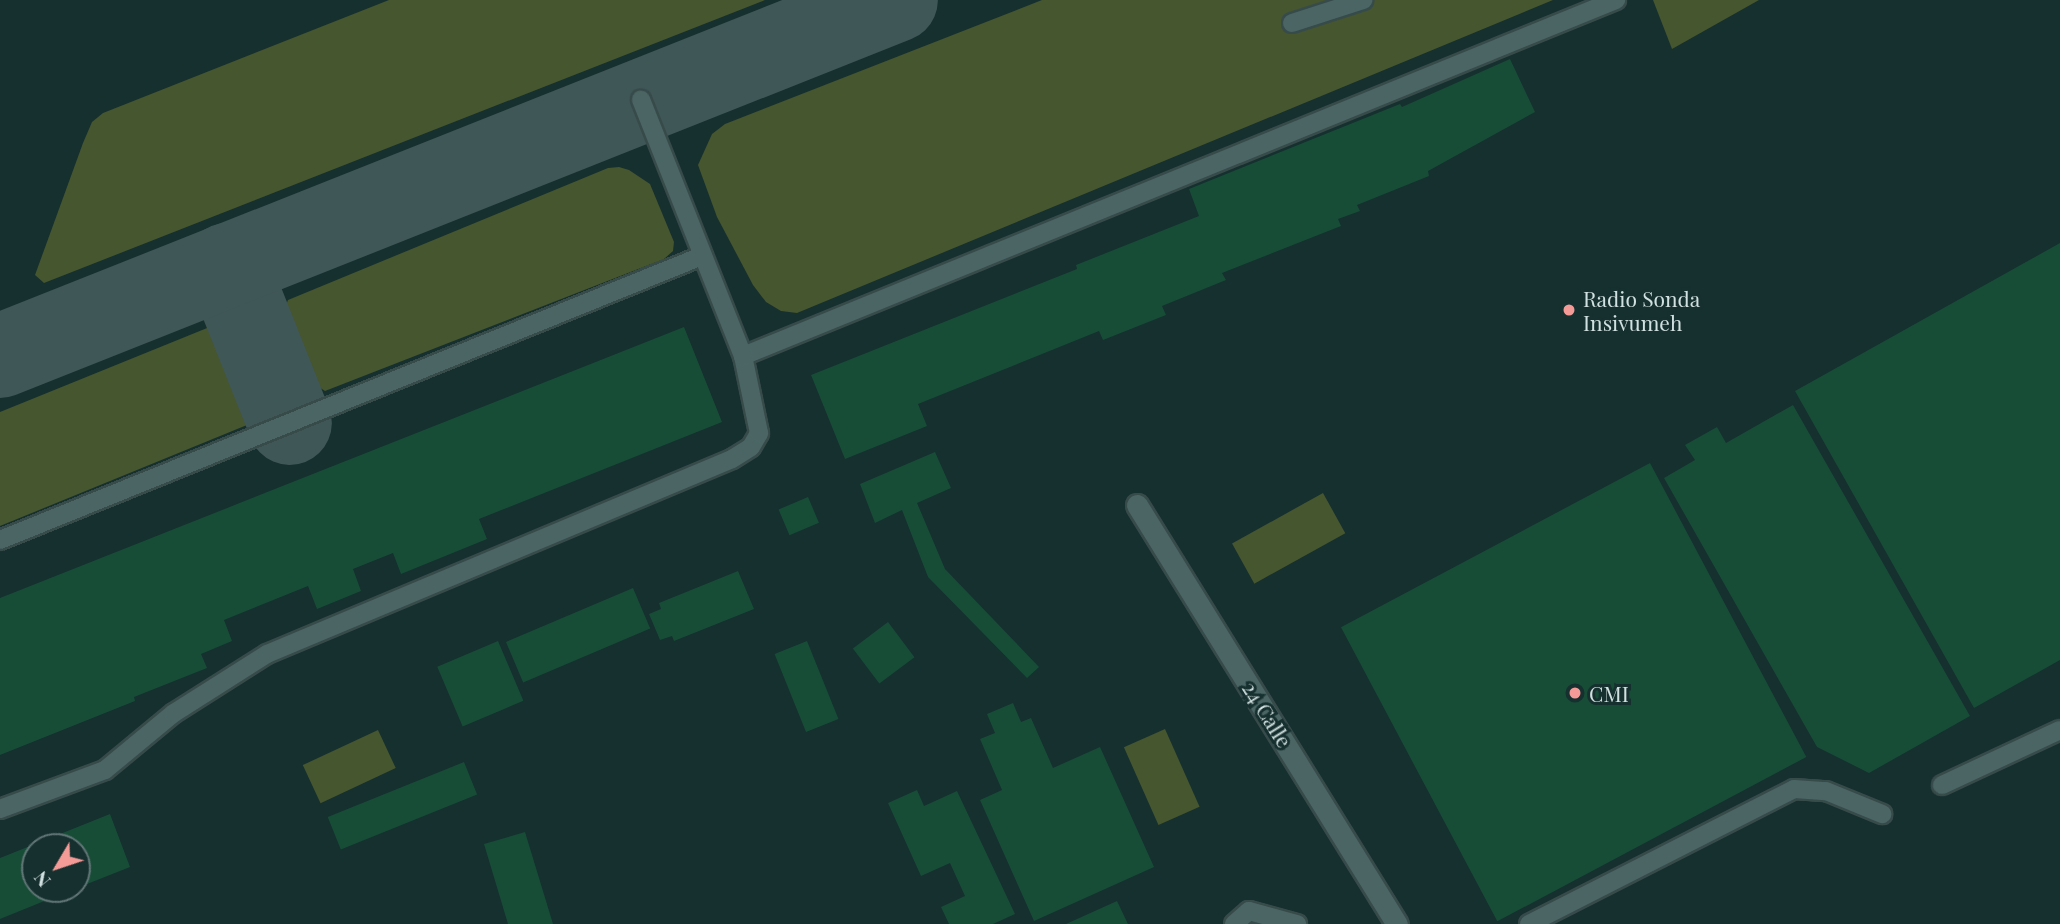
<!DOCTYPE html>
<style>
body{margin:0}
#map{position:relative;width:2060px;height:924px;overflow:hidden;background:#162f2f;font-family:"Playfair Display",serif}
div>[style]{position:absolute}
.green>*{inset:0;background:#46562f;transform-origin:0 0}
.taxiway>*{height:84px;margin:-42px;padding:0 42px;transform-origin:42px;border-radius:42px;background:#405757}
.building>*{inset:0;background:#174d37;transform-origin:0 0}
.roads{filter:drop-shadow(2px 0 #374b4b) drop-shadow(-2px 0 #374b4b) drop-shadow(0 2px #374b4b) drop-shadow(0 -2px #374b4b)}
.lane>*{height:18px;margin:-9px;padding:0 9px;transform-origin:9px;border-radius:9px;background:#4b6565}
.street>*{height:21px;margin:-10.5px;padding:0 10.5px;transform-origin:10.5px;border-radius:10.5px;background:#4b6565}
.dots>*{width:19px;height:19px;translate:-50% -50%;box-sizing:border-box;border:4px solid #162f2f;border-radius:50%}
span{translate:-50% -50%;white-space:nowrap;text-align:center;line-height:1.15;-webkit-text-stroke:6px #162f2f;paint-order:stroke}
.poi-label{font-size:21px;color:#d1e0e0}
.left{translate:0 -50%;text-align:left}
.street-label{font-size:21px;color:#d1e0e0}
.north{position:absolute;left:21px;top:833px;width:70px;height:70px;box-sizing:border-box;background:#162f2f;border:2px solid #617676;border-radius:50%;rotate:231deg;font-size:19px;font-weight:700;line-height:28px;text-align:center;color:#d1e0e0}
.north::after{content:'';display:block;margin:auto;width:24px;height:32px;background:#f59b97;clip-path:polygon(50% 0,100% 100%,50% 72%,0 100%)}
</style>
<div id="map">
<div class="green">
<i style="clip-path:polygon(389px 0,765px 0,44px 283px,35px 275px,83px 143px,92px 122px,103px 113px)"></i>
<i style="clip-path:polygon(1042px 0,1553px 0,797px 313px,781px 311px,766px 302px,753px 285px,717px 217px,698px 165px,712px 134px,725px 124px)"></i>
<i style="clip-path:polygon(1653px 0,1759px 0,1672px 49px)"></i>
<i style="clip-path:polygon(619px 167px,629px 170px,650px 184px,674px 242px,673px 251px,664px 259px,325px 391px,303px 377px,280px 320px,288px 300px,608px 168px)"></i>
<i style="clip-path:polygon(217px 324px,233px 332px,258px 398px,247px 425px,0 526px,0 412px)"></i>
<i style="left:1323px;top:493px;width:46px;height:104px;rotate:61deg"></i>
<i style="left:1165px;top:729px;width:85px;height:45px;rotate:66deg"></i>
<i style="left:378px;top:730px;width:42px;height:83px;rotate:65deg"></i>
</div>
<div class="taxiway">
<i style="left:227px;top:265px;width:170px;rotate:68.3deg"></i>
<i style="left:0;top:356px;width:964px;rotate:-21.67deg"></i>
</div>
<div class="building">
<i style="clip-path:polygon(1510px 59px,1535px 112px,1428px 171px,1429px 176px,1357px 205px,1360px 211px,1338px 219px,1341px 226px,1222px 273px,1226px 280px,1162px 306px,1166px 315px,1103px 340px,1099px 331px,918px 404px,927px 426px,845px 459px,811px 375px,1077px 269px,1076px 265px,1199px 216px,1189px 189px,1400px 104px,1402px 107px)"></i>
<i style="clip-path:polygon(2060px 243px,2060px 660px,1974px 708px,1795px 391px)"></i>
<i style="clip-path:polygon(684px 327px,722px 422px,479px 519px,487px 539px,401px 574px,393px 553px,353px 569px,361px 591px,317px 609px,308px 586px,224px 620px,232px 641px,201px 654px,207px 668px,134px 697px,135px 701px,0 755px,0 598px)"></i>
<i style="clip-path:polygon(1793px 405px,1970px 716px,1869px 773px,1817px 747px,1664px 478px,1695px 460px,1685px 445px,1717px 427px,1726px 443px)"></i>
<i style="clip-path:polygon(935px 452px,951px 488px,917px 503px,945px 569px,1039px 667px,1027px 678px,928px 577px,902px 510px,875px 523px,860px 484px)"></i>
<i style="left:1650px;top:463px;width:333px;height:350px;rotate:62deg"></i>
<i style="left:808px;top:497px;width:28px;height:32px;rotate:67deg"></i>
<i style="clip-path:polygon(738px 571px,754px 609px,674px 641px,672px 636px,660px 640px,649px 614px,661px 609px,659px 603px)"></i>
<i style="left:633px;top:588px;width:44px;height:138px;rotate:67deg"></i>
<i style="left:888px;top:622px;width:44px;height:44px;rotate:53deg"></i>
<i style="left:498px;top:641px;width:65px;height:66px;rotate:67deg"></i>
<i style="left:807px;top:641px;width:84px;height:35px;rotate:68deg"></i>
<i style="clip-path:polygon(1013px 703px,1021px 722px,1031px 718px,1053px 768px,1100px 747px,1154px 867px,1034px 921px,980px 800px,1002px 790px,980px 739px,995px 733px,987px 714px)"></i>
<i style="left:464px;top:762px;width:35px;height:147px;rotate:68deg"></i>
<i style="clip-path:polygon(917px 790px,924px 806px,957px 791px,1015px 914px,993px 924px,949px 924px,941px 907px,965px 896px,950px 863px,921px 876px,888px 803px)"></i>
<i style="clip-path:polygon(110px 814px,130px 867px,77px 888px,77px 847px,35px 847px,35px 889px,74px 889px,0 919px,0 858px)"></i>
<i style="clip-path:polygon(525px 832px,553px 924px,508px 924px,484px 844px)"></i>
<i style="clip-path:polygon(1117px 901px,1128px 924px,1066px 924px)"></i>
</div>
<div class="roads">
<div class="lane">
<i style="left:1292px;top:23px;width:75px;rotate:-17.9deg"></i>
<i style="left:743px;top:356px;width:943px;rotate:-22.19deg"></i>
<i style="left:0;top:540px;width:757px;rotate:-22.03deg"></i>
<i style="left:1942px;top:785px;width:130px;rotate:-25deg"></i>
<i style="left:0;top:809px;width:112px;rotate:-20.4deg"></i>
<i style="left:105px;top:770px;width:89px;rotate:-39.6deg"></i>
<i style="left:174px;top:713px;width:110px;rotate:-32.4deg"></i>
<i style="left:267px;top:654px;width:504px;rotate:-22.75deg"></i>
<i style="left:732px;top:459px;width:22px;rotate:-32deg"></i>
<i style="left:751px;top:447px;width:16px;rotate:-60deg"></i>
<i style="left:759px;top:433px;width:79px;rotate:-101.7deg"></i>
<i style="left:743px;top:356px;width:276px;rotate:-111.7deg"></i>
<i style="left:1234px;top:924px;width:20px;rotate:-41deg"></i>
<i style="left:1249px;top:911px;width:50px;rotate:15.2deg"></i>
<i style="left:1529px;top:924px;width:297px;rotate:-27deg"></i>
<i style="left:1794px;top:789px;width:32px;rotate:4deg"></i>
<i style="left:1826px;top:791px;width:61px;rotate:22.3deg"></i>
</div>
<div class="street">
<i style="left:1137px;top:505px;width:493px;rotate:58.2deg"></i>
</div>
</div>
<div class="dots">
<i style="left:1569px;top:310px;background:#f59b97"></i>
<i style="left:1575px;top:693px;background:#f59b97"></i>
</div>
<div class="poi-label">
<span class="left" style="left:1583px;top:310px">Radio Sonda<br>Insivumeh</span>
<span class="left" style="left:1589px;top:693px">CMI</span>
</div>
<div class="street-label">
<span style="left:1268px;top:714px;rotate:58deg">24 Calle</span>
</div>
<div class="north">N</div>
</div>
